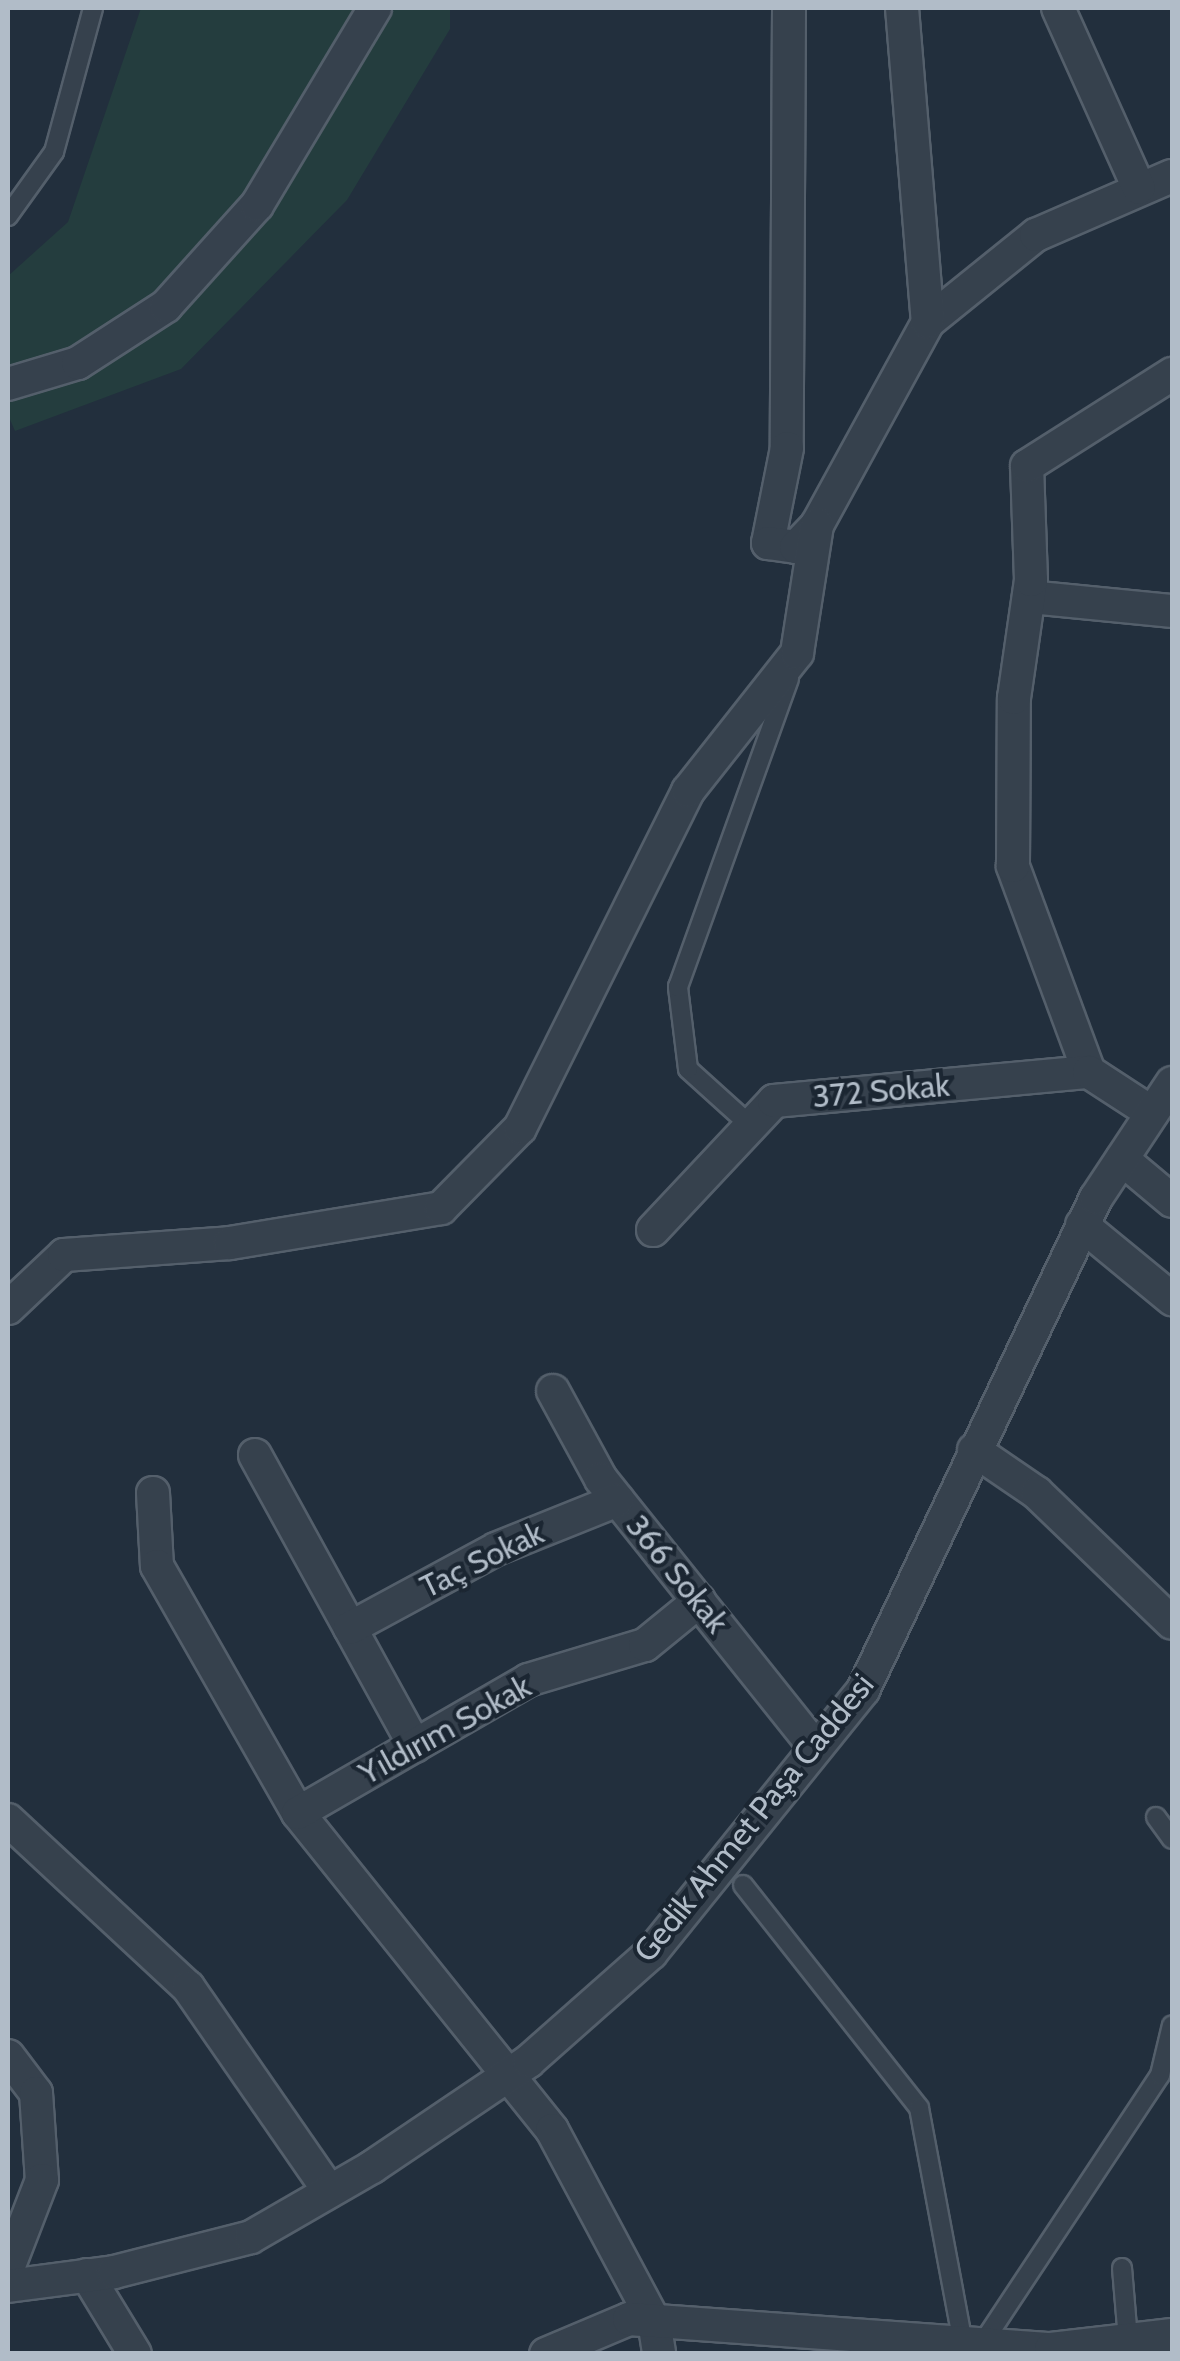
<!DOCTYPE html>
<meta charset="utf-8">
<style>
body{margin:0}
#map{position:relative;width:1180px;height:2361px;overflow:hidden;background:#222f3d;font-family:Cabin,sans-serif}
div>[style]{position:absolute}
.green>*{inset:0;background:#243d3e}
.roads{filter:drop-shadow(2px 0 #545f6b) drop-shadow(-2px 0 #545f6b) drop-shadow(0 2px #545f6b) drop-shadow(0 -2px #545f6b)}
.lane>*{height:18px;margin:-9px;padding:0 9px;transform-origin:9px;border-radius:9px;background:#36414d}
.street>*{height:32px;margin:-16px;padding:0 16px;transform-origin:16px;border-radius:16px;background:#36414d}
span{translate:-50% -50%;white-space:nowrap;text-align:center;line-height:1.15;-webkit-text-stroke:8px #1b2632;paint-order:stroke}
.street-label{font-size:32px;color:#b1bcc8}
.frame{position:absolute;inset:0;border:10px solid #b1bcc8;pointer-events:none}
</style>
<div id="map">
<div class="green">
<i style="clip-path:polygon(141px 8px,450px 8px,450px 29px,347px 200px,181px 369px,15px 431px,8px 415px,8px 276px,68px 222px)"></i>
</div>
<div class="roads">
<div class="lane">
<i style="left:8px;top:216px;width:79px;rotate:-54.3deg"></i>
<i style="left:54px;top:152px;width:149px;rotate:-74.8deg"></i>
<i style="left:751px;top:1126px;width:85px;rotate:-137.9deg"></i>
<i style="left:688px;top:1069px;width:83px;rotate:-97deg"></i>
<i style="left:678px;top:987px;width:328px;rotate:-70.2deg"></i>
<i style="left:1156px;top:1817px;width:27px;rotate:54deg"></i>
<i style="left:743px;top:1885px;width:284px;rotate:51.7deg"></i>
<i style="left:919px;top:2108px;width:239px;rotate:79.4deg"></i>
<i style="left:1122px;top:2268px;width:72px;rotate:85.2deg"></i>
<i style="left:982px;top:2344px;width:323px;rotate:-56.5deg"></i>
<i style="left:1160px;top:2075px;width:51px;rotate:-76.5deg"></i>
</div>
<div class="street">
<i style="left:789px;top:8px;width:440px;rotate:90.3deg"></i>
<i style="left:787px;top:448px;width:97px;rotate:101.3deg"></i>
<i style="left:768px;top:543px;width:28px;rotate:8deg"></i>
<i style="left:796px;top:547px;width:30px;rotate:-46deg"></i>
<i style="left:817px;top:525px;width:231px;rotate:-61.3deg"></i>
<i style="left:928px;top:322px;width:139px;rotate:-38.9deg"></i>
<i style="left:1036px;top:235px;width:148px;rotate:-23.5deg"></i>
<i style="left:902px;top:8px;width:315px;rotate:85.3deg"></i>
<i style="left:1058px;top:8px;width:197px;rotate:65.8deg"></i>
<i style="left:8px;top:384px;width:73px;rotate:-16.7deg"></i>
<i style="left:78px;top:363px;width:105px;rotate:-32.9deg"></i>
<i style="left:166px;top:306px;width:136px;rotate:-48deg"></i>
<i style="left:257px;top:205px;width:230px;rotate:-59.1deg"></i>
<i style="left:1029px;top:597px;width:144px;rotate:5.6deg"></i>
<i style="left:1089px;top:1072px;width:220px;rotate:-110.3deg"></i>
<i style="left:1013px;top:866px;width:168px;rotate:-89.7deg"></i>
<i style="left:1014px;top:698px;width:119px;rotate:-81.8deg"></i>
<i style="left:1031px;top:580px;width:114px;rotate:-92deg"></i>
<i style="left:1027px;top:466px;width:172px;rotate:-32.4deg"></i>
<i style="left:1122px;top:1159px;width:65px;rotate:40deg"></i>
<i style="left:1082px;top:1225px;width:117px;rotate:39.4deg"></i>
<i style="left:653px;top:1230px;width:177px;rotate:-46.8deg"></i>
<i style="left:774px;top:1101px;width:316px;rotate:-5.3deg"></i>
<i style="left:1089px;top:1072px;width:75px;rotate:33.1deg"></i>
<i style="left:8px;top:1308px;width:77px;rotate:-43.4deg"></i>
<i style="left:64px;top:1255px;width:166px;rotate:-4.1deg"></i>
<i style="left:230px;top:1243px;width:214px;rotate:-9.4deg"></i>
<i style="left:441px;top:1208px;width:112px;rotate:-45.4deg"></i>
<i style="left:520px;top:1128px;width:377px;rotate:-63.5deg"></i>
<i style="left:688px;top:791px;width:176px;rotate:-51.7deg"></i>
<i style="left:797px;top:653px;width:130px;rotate:-81.1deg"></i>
<i style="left:553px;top:1391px;width:100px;rotate:61.4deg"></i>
<i style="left:601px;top:1479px;width:343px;rotate:51.4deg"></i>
<i style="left:974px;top:1450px;width:76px;rotate:34.3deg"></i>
<i style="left:1037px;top:1493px;width:187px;rotate:43.9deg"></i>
<i style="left:255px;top:1455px;width:332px;rotate:61.2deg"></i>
<i style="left:153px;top:1493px;width:73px;rotate:86.9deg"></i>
<i style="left:157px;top:1566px;width:284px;rotate:60.3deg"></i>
<i style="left:298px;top:1813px;width:406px;rotate:51.3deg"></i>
<i style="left:552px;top:2130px;width:217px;rotate:61.9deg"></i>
<i style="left:654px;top:2321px;width:33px;rotate:81deg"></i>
<i style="left:350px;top:1628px;width:166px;rotate:-28.4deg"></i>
<i style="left:496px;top:1549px;width:131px;rotate:-21.9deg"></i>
<i style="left:298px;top:1813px;width:266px;rotate:-30deg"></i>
<i style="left:528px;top:1680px;width:122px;rotate:-16.7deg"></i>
<i style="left:645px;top:1645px;width:70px;rotate:-39.2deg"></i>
<i style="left:8px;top:1820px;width:246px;rotate:42.9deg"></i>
<i style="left:188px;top:1987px;width:248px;rotate:55.3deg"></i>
<i style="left:8px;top:2056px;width:46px;rotate:52.9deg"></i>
<i style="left:36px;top:2093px;width:87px;rotate:86.1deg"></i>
<i style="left:42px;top:2180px;width:94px;rotate:111.1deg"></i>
<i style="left:87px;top:2275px;width:92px;rotate:58.7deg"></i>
<i style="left:8px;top:2286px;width:107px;rotate:-7.5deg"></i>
<i style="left:114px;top:2272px;width:141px;rotate:-14.3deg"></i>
<i style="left:251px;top:2237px;width:140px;rotate:-30deg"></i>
<i style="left:372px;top:2167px;width:189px;rotate:-34deg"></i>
<i style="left:529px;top:2061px;width:163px;rotate:-41.5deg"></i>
<i style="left:651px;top:1953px;width:338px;rotate:-51.1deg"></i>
<i style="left:863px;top:1690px;width:544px;rotate:-64.66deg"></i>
<i style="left:1096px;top:1198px;width:138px;rotate:-56.5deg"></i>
<i style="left:546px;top:2354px;width:90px;rotate:-22.9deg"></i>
<i style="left:629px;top:2319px;width:423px;rotate:4.1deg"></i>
<i style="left:1051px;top:2349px;width:122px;rotate:-6.6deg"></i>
</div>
</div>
<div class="street-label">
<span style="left:881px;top:1091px;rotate:-5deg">372 Sokak</span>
<span style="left:482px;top:1560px;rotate:-26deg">Taç Sokak</span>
<span style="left:677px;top:1574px;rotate:51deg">366 Sokak</span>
<span style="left:445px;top:1730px;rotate:-29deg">Yıldırım Sokak</span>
<span style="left:754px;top:1818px;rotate:-51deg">Gedik Ahmet Paşa Caddesi</span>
</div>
<div class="frame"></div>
</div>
